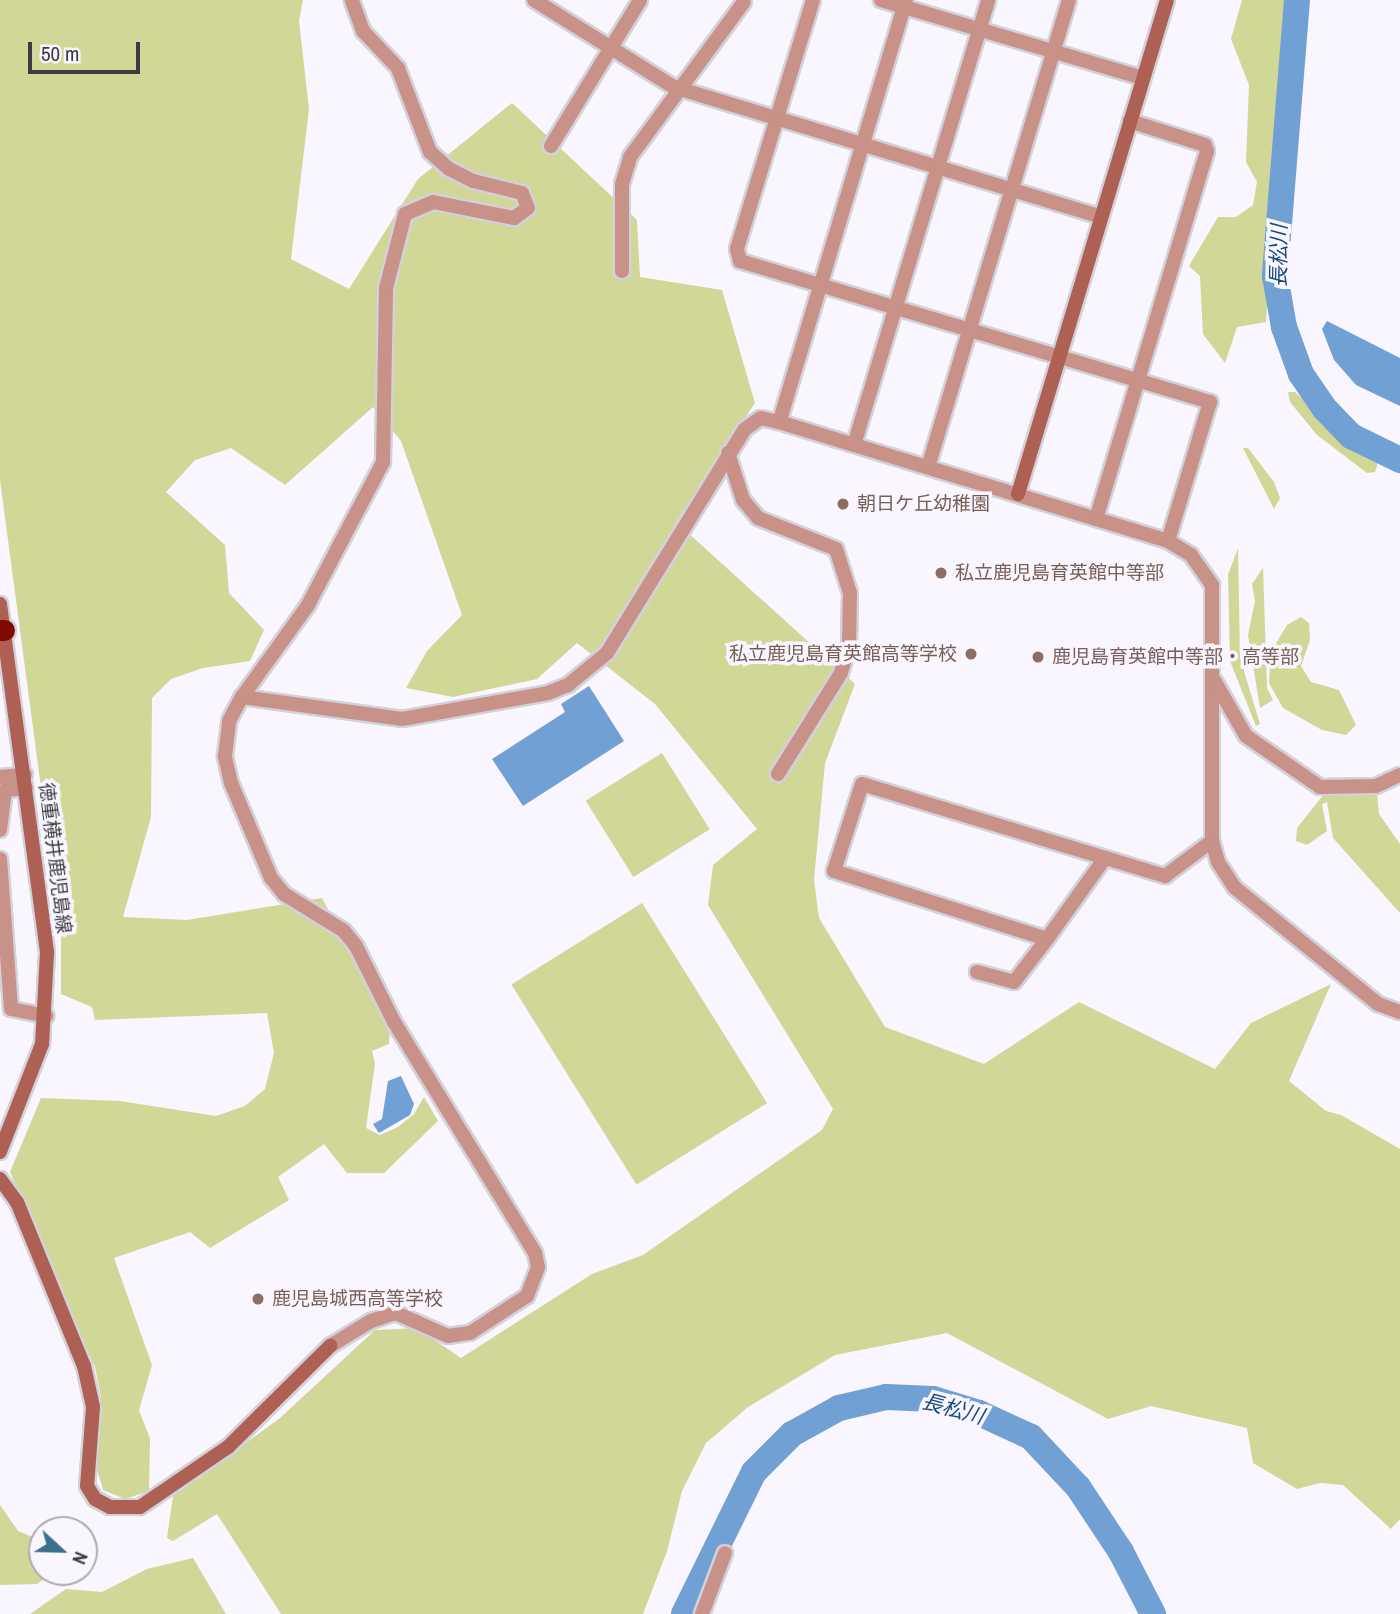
<!DOCTYPE html>
<meta charset="utf-8">
<style>
body{margin:0}
#map{position:relative;width:1400px;height:1614px;overflow:hidden;background:#f9f6ff;font-family:"Archivo Narrow","Noto Sans JP",sans-serif}
div>[style]{position:absolute}
.green>*{inset:0;background:#d0d797;transform-origin:0 0}
.water>*{inset:0;background:#71a0d4}
.river>*{height:26px;margin:-13px;padding:0 13px;transform-origin:13px;border-radius:13px;background:#71a0d4}
.roads{filter:drop-shadow(2px 0 #d3d1d9) drop-shadow(-2px 0 #d3d1d9) drop-shadow(0 2px #d3d1d9) drop-shadow(0 -2px #d3d1d9)}
.street>*{height:14px;margin:-7px;padding:0 7px;transform-origin:7px;border-radius:7px;background:#c99288}
.secondary>*{height:14px;margin:-7px;padding:0 7px;transform-origin:7px;border-radius:7px;background:#ad6053}
.highway>*{height:21px;margin:-10.5px;padding:0 10.5px;transform-origin:10.5px;border-radius:10.5px;background:#810a00}
.dots>*{width:19px;height:19px;translate:-50% -50%;box-sizing:border-box;border:4px solid #f9f6ff;border-radius:50%}
span{translate:-50% -50%;white-space:nowrap;text-align:center;line-height:1.15;-webkit-text-stroke:7px #f9f6ff;paint-order:stroke}
.education-label{font-size:19px;color:#785e54}
.left{translate:0 -50%;text-align:left}
.right{translate:-100% -50%;text-align:right}
.street-label{font-size:19px;color:#3d3b41}
.water-label{font-size:21px;color:#194b7c;font-style:italic}
.north{position:absolute;left:28px;top:1516px;width:70px;height:70px;box-sizing:border-box;background:#f9f6ff;border:2px solid #aeabb3;border-radius:50%;rotate:112deg;font-size:19px;font-weight:700;line-height:28px;text-align:center;color:#3d3b41}
.north::after{content:'';display:block;margin:auto;width:24px;height:32px;background:#3a718c;clip-path:polygon(50% 0,100% 100%,50% 72%,0 100%)}
.scale{position:absolute;left:28px;top:42px;width:112px;height:32px;box-sizing:border-box;border:4px solid #3d3b41;border-top:0;padding-left:9px;font-size:21px;line-height:24px;white-space:nowrap;color:#3d3b41;-webkit-text-stroke:5px #f9f6ff;paint-order:stroke}
</style>
<div id="map">
<div class="green">
<i style="clip-path:polygon(0 0,303px 0,299px 21px,309px 109px,291px 259px,349px 289px,418px 179px,512px 103px,637px 220px,640px 277px,722px 290px,755px 403px,676px 522px,855px 684px,825px 763px,814px 880px,819px 918px,885px 1027px,984px 1064px,1079px 1002px,1215px 1069px,1251px 1023px,1331px 984px,1289px 1081px,1326px 1111px,1341px 1115px,1400px 1149px,1400px 1519px,1391px 1529px,1343px 1485px,1320px 1483px,1297px 1489px,1253px 1463px,1247px 1428px,1151px 1406px,1108px 1419px,947px 1333px,835px 1355px,748px 1407px,706px 1443px,682px 1491px,667px 1551px,643px 1614px,281px 1614px,217px 1514px,173px 1541px,167px 1538px,173px 1496px,280px 1418px,375px 1330px,417px 1328px,461px 1358px,592px 1274px,643px 1255px,822px 1130px,833px 1109px,708px 905px,713px 865px,757px 829px,655px 704px,577px 643px,537px 679px,453px 697px,406px 688px,427px 651px,462px 615px,401px 441px,373px 407px,285px 485px,231px 448px,195px 460px,166px 492px,225px 545px,229px 593px,264px 630px,250px 661px,203px 668px,171px 679px,152px 698px,151px 817px,123px 917px,187px 920px,322px 898px,390px 1027px,389px 1044px,372px 1051px,375px 1063px,366px 1128px,380px 1135px,398px 1127px,414px 1114px,424px 1097px,438px 1121px,384px 1173px,347px 1173px,324px 1144px,278px 1177px,289px 1200px,210px 1248px,190px 1232px,114px 1258px,152px 1365px,139px 1410px,150px 1439px,149px 1491px,125px 1499px,103px 1490px,97px 1469px,101px 1397px,95px 1367px,10px 1172px,41px 1098px,120px 1101px,216px 1116px,245px 1106px,265px 1089px,274px 1053px,267px 1013px,95px 1020px,92px 1007px,61px 994px,61px 938px,0 480px)"></i>
<i style="clip-path:polygon(1242px 0,1287px 0,1266px 322px,1237px 327px,1225px 363px,1203px 334px,1200px 276px,1189px 266px,1218px 217px,1236px 217px,1253px 205px,1257px 182px,1246px 162px,1249px 85px,1231px 39px)"></i>
<i style="clip-path:polygon(1288px 392px,1295px 392px,1358px 450px,1379px 460px,1375px 472px,1367px 473px,1317px 435px,1290px 402px)"></i>
<i style="clip-path:polygon(1243px 448px,1248px 448px,1274px 482px,1280px 498px,1274px 509px)"></i>
<i style="clip-path:polygon(1238px 548px,1240px 658px,1260px 724px,1256px 726px,1230px 661px,1228px 575px)"></i>
<i style="clip-path:polygon(1263px 568px,1267px 688px,1273px 700px,1260px 708px,1248px 635px,1255px 601px,1252px 584px)"></i>
<i style="clip-path:polygon(1301px 617px,1309px 623px,1310px 640px,1301px 666px,1311px 682px,1339px 690px,1356px 725px,1346px 735px,1322px 730px,1283px 708px,1269px 683px,1271px 652px,1287px 625px)"></i>
<i style="left:662px;top:753px;width:90px;height:90px;rotate:58deg"></i>
<i style="clip-path:polygon(1377px 792px,1379px 814px,1400px 844px,1400px 913px,1333px 838px,1327px 802px,1322px 804px,1327px 831px,1307px 845px,1296px 841px,1297px 828px,1324px 794px)"></i>
<i style="left:642px;top:903px;width:236px;height:154px;rotate:58deg"></i>
<i style="clip-path:polygon(0 1505px,18px 1531px,42px 1541px,42px 1572px,54px 1572px,37px 1584px,0 1585px)"></i>
<i style="clip-path:polygon(193px 1558px,226px 1614px,30px 1614px,66px 1589px,102px 1592px,147px 1569px)"></i>
</div>
<div class="water">
<i style="clip-path:polygon(1327px 321px,1400px 358px,1400px 406px,1356px 385px,1334px 360px,1322px 329px)"></i>
<i style="clip-path:polygon(589px 686px,624px 741px,523px 806px,492px 759px,565px 712px,561px 704px)"></i>
<i style="clip-path:polygon(401px 1076px,414px 1104px,410px 1115px,379px 1133px,373px 1124px,382px 1119px,388px 1081px)"></i>
</div>
<div class="river">
<i style="left:1297px;top:0;width:277px;rotate:94.6deg"></i>
<i style="left:1275px;top:276px;width:52px;rotate:80deg"></i>
<i style="left:1284px;top:327px;width:50px;rotate:70.1deg"></i>
<i style="left:1301px;top:374px;width:42px;rotate:55.6deg"></i>
<i style="left:1325px;top:409px;width:37px;rotate:46deg"></i>
<i style="left:1351px;top:436px;width:55px;rotate:26.1deg"></i>
<i style="left:684px;top:1614px;width:158px;rotate:-63.8deg"></i>
<i style="left:754px;top:1472px;width:54px;rotate:-45deg"></i>
<i style="left:792px;top:1434px;width:54px;rotate:-29deg"></i>
<i style="left:839px;top:1408px;width:48px;rotate:-13.2deg"></i>
<i style="left:886px;top:1397px;width:47px;rotate:2.4deg"></i>
<i style="left:933px;top:1399px;width:48px;rotate:16.9deg"></i>
<i style="left:979px;top:1413px;width:57px;rotate:24.8deg"></i>
<i style="left:1031px;top:1437px;width:69px;rotate:46.8deg"></i>
<i style="left:1078px;top:1487px;width:78px;rotate:56.5deg"></i>
<i style="left:1121px;top:1552px;width:70px;rotate:62.7deg"></i>
</div>
<div class="roads">
<div class="street">
<i style="left:534px;top:0;width:165px;rotate:31.9deg"></i>
<i style="left:674px;top:87px;width:446px;rotate:16.9deg"></i>
<i style="left:813px;top:0;width:260px;rotate:107deg"></i>
<i style="left:737px;top:249px;width:12px;rotate:76deg"></i>
<i style="left:740px;top:261px;width:491px;rotate:16.7deg"></i>
<i style="left:1210px;top:402px;width:145px;rotate:106.8deg"></i>
<i style="left:881px;top:0;width:273px;rotate:16.6deg"></i>
<i style="left:906px;top:0;width:441px;rotate:106.7deg"></i>
<i style="left:779px;top:422px;width:407px;rotate:17deg"></i>
<i style="left:1168px;top:541px;width:27px;rotate:31deg"></i>
<i style="left:1191px;top:555px;width:37px;rotate:55deg"></i>
<i style="left:1212px;top:585px;width:256px;rotate:90deg"></i>
<i style="left:1212px;top:841px;width:22px;rotate:74deg"></i>
<i style="left:1218px;top:862px;width:30px;rotate:57deg"></i>
<i style="left:1234px;top:887px;width:186px;rotate:39.1deg"></i>
<i style="left:1378px;top:1004px;width:23px;rotate:20deg"></i>
<i style="left:551px;top:146px;width:171px;rotate:-58.6deg"></i>
<i style="left:622px;top:271px;width:87px;rotate:-90deg"></i>
<i style="left:622px;top:184px;width:28px;rotate:-73deg"></i>
<i style="left:630px;top:157px;width:192px;rotate:-53.7deg"></i>
<i style="left:854px;top:445px;width:465px;rotate:-73.2deg"></i>
<i style="left:728px;top:453px;width:49px;rotate:72.3deg"></i>
<i style="left:743px;top:500px;width:23px;rotate:50deg"></i>
<i style="left:758px;top:518px;width:84px;rotate:21.7deg"></i>
<i style="left:836px;top:549px;width:46px;rotate:72.3deg"></i>
<i style="left:850px;top:593px;width:53px;rotate:91.1deg"></i>
<i style="left:849px;top:646px;width:28px;rotate:107deg"></i>
<i style="left:841px;top:673px;width:119px;rotate:122deg"></i>
<i style="left:928px;top:467px;width:488px;rotate:-73.2deg"></i>
<i style="left:1096px;top:519px;width:384px;rotate:-73.2deg"></i>
<i style="left:1207px;top:151px;width:6px;rotate:-108deg"></i>
<i style="left:1205px;top:145px;width:79px;rotate:-162.3deg"></i>
<i style="left:1214px;top:680px;width:64px;rotate:60.3deg"></i>
<i style="left:1246px;top:736px;width:90px;rotate:34.6deg"></i>
<i style="left:1320px;top:787px;width:56px;rotate:-1deg"></i>
<i style="left:1376px;top:786px;width:26px;rotate:-25deg"></i>
<i style="left:242px;top:697px;width:162px;rotate:7.8deg"></i>
<i style="left:402px;top:719px;width:148px;rotate:-10.1deg"></i>
<i style="left:548px;top:693px;width:22px;rotate:-22deg"></i>
<i style="left:568px;top:685px;width:50px;rotate:-39.4deg"></i>
<i style="left:607px;top:653px;width:263px;rotate:-58.4deg"></i>
<i style="left:745px;top:429px;width:19px;rotate:-35deg"></i>
<i style="left:761px;top:418px;width:18px;rotate:13deg"></i>
<i style="left:0;top:777px;width:25px;rotate:-5deg"></i>
<i style="left:0;top:830px;width:40px;rotate:-82.9deg"></i>
<i style="left:5px;top:790px;width:21px;rotate:-5deg"></i>
<i style="left:1105px;top:858px;width:100px;rotate:125.6deg"></i>
<i style="left:1047px;top:939px;width:224px;rotate:-162.3deg"></i>
<i style="left:834px;top:871px;width:91px;rotate:-72.2deg"></i>
<i style="left:862px;top:784px;width:317px;rotate:16.9deg"></i>
<i style="left:1165px;top:876px;width:59px;rotate:-36.7deg"></i>
<i style="left:0;top:859px;width:150px;rotate:85.8deg"></i>
<i style="left:11px;top:1009px;width:36px;rotate:11deg"></i>
<i style="left:977px;top:972px;width:38px;rotate:15deg"></i>
<i style="left:1014px;top:982px;width:54px;rotate:-52.5deg"></i>
<i style="left:330px;top:1346px;width:48px;rotate:-31.4deg"></i>
<i style="left:371px;top:1321px;width:26px;rotate:-18deg"></i>
<i style="left:396px;top:1313px;width:57px;rotate:23.9deg"></i>
<i style="left:448px;top:1336px;width:22px;rotate:-8deg"></i>
<i style="left:470px;top:1333px;width:68px;rotate:-33deg"></i>
<i style="left:527px;top:1296px;width:31px;rotate:-69deg"></i>
<i style="left:538px;top:1267px;width:14px;rotate:-102deg"></i>
<i style="left:535px;top:1253px;width:271px;rotate:-121.4deg"></i>
<i style="left:394px;top:1022px;width:85px;rotate:-116.6deg"></i>
<i style="left:356px;top:946px;width:19px;rotate:-129deg"></i>
<i style="left:344px;top:931px;width:70px;rotate:-148.3deg"></i>
<i style="left:284px;top:894px;width:21px;rotate:-129deg"></i>
<i style="left:271px;top:878px;width:103px;rotate:-112.8deg"></i>
<i style="left:231px;top:783px;width:28px;rotate:-103deg"></i>
<i style="left:225px;top:756px;width:35px;rotate:-83deg"></i>
<i style="left:229px;top:721px;width:27px;rotate:-62deg"></i>
<i style="left:242px;top:697px;width:113px;rotate:-54.3deg"></i>
<i style="left:308px;top:605px;width:161px;rotate:-62.3deg"></i>
<i style="left:383px;top:462px;width:174px;rotate:-89deg"></i>
<i style="left:386px;top:288px;width:76px;rotate:-75.6deg"></i>
<i style="left:405px;top:214px;width:30px;rotate:-23deg"></i>
<i style="left:433px;top:202px;width:83px;rotate:11.2deg"></i>
<i style="left:514px;top:218px;width:17px;rotate:-36deg"></i>
<i style="left:528px;top:208px;width:16px;rotate:-112deg"></i>
<i style="left:522px;top:193px;width:50px;rotate:-166.2deg"></i>
<i style="left:473px;top:181px;width:27px;rotate:-153deg"></i>
<i style="left:449px;top:169px;width:25px;rotate:-138deg"></i>
<i style="left:430px;top:152px;width:90px;rotate:-110.9deg"></i>
<i style="left:398px;top:68px;width:51px;rotate:-133.4deg"></i>
<i style="left:363px;top:31px;width:33px;rotate:-110deg"></i>
<i style="left:702px;top:1614px;width:65px;rotate:-69.3deg"></i>
</div>
<div class="secondary">
<i style="left:1018px;top:494px;width:516px;rotate:-73.22deg"></i>
<i style="left:0;top:604px;width:352px;rotate:82.3deg"></i>
<i style="left:47px;top:953px;width:91px;rotate:93.1deg"></i>
<i style="left:42px;top:1044px;width:116px;rotate:111.3deg"></i>
<i style="left:0;top:1179px;width:29px;rotate:54deg"></i>
<i style="left:17px;top:1202px;width:177px;rotate:67.8deg"></i>
<i style="left:84px;top:1366px;width:42px;rotate:77.6deg"></i>
<i style="left:93px;top:1407px;width:79px;rotate:94.3deg"></i>
<i style="left:87px;top:1486px;width:15px;rotate:58deg"></i>
<i style="left:95px;top:1499px;width:17px;rotate:28deg"></i>
<i style="left:110px;top:1507px;width:30px"></i>
<i style="left:140px;top:1507px;width:107px;rotate:-34.3deg"></i>
<i style="left:228px;top:1447px;width:144px;rotate:-44.7deg"></i>
</div>
<div class="highway">
<i style="left:0;top:630px;width:4px"></i>
</div>
</div>
<div class="dots">
<i style="left:843px;top:504px;background:#8d6e63"></i>
<i style="left:941px;top:573px;background:#8d6e63"></i>
<i style="left:971px;top:654px;background:#8d6e63"></i>
<i style="left:1038px;top:657px;background:#8d6e63"></i>
<i style="left:258px;top:1299px;background:#8d6e63"></i>
</div>
<div class="education-label">
<span class="left" style="left:857px;top:504px">朝日ケ丘幼稚園</span>
<span class="left" style="left:955px;top:573px">私立鹿児島育英館中等部</span>
<span class="right" style="left:957px;top:654px">私立鹿児島育英館高等学校</span>
<span class="left" style="left:1052px;top:657px">鹿児島育英館中等部・高等部</span>
<span class="left" style="left:272px;top:1299px">鹿児島城西高等学校</span>
</div>
<div class="street-label">
<span style="left:55px;top:858px;rotate:83deg">徳重横井鹿児島線</span>
</div>
<div class="water-label">
<span style="left:1279px;top:256px;rotate:-89deg">長松川</span>
<span style="left:953px;top:1409px;rotate:15deg">長松川</span>
</div>
<div class="north">N</div>
<div class="scale">50 m</div>
</div>
